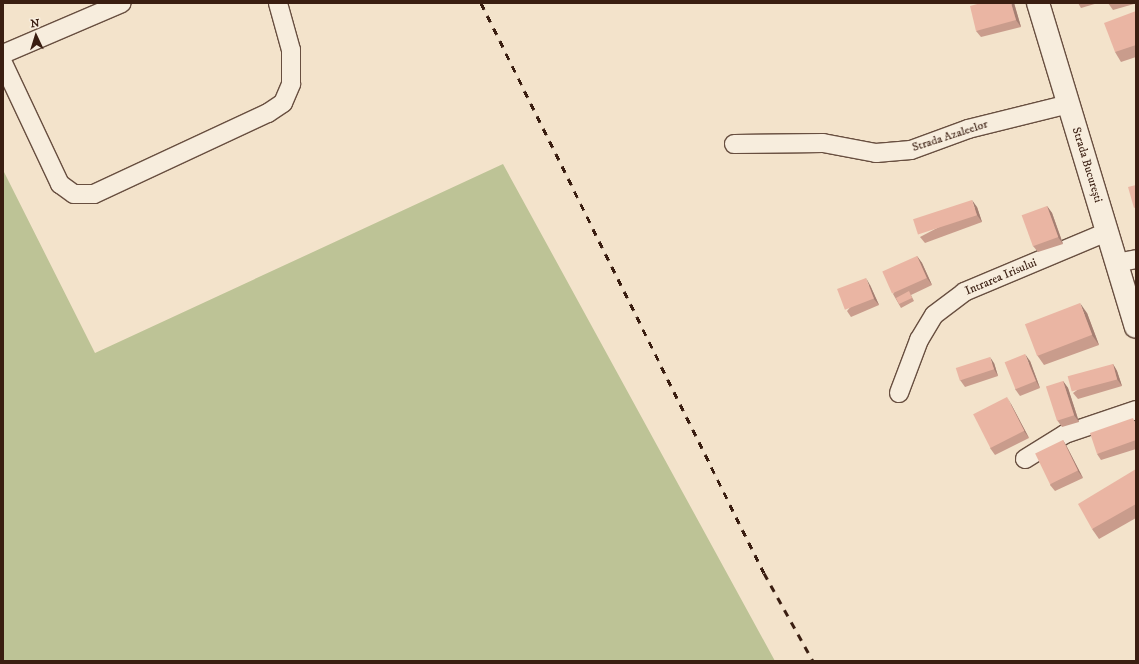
<!DOCTYPE html>
<meta charset="utf-8">
<style>
body{margin:0}
#map{position:relative;width:1139px;height:664px;overflow:hidden;background:#f3e3cb;font-family:"IM FELL DW Pica",serif}
div>[style]{position:absolute}
.green>*{inset:0;background:#bdc396}
.roads{filter:drop-shadow(1px 0 #684f40) drop-shadow(-1px 0 #684f40) drop-shadow(0 1px #684f40) drop-shadow(0 -1px #684f40)}
.minor>*{height:18px;margin:-9px;padding:0 9px;transform-origin:9px;border-radius:9px;background:#f7eddd}
.secondary>*{height:22px;margin:-11px;padding:0 11px;transform-origin:11px;border-radius:11px;background:#f7eddd}
.rail>*{height:3px;margin-top:-1.5px;transform-origin:0;background:repeating-linear-gradient(90deg,#3a1e11 0 7px,transparent 0 14px)}
.wall>*{inset:0;background:#c99c8c}
.shaded-wall>*{inset:0;background:#a47f72}
.building>*{inset:0;background:#eab5a3;transform-origin:0 0}
span{translate:-50% -50%;white-space:nowrap;text-align:center;line-height:1.15;-webkit-text-stroke:3px #f7eddd;paint-order:stroke}
.street-label{font-size:12px;color:#3a1e11}
.frame{position:absolute;inset:0;border:4px solid #3a1e11;pointer-events:none}
.north{position:absolute;left:16px;top:16px;width:40px;height:40px;-webkit-text-stroke:3px #f7eddd;paint-order:stroke;rotate:356deg;font-size:11px;font-weight:700;line-height:16px;text-align:center;color:#3a1e11}
.north::after{content:'';display:block;margin:auto;width:14px;height:18px;background:#3a1e11;clip-path:polygon(50% 0,100% 100%,50% 72%,0 100%)}
</style>
<div id="map">
<div class="green">
<i style="clip-path:polygon(503px 164px,775px 661px,3px 661px,3px 170px,95px 353px)"></i>
</div>
<div class="roads">
<div class="minor">
<i style="left:3px;top:54px;width:129px;rotate:-23.2deg"></i>
<i style="left:3px;top:63px;width:134px;rotate:64.8deg"></i>
<i style="left:60px;top:184px;width:17px;rotate:36deg"></i>
<i style="left:74px;top:194px;width:20px"></i>
<i style="left:94px;top:194px;width:192px;rotate:-25deg"></i>
<i style="left:268px;top:113px;width:18px;rotate:-34deg"></i>
<i style="left:283px;top:103px;width:21px;rotate:-67deg"></i>
<i style="left:291px;top:84px;width:34px;rotate:-90deg"></i>
<i style="left:291px;top:50px;width:49px;rotate:-105.5deg"></i>
<i style="left:734px;top:144px;width:89px;rotate:-0.6deg"></i>
<i style="left:823px;top:143px;width:54px;rotate:10.7deg"></i>
<i style="left:876px;top:153px;width:35px;rotate:-5deg"></i>
<i style="left:911px;top:150px;width:61px;rotate:-20.2deg"></i>
<i style="left:968px;top:129px;width:104px;rotate:-13.9deg"></i>
<i style="left:1116px;top:263px;width:20px;rotate:-11deg"></i>
<i style="left:899px;top:393px;width:57px;rotate:-69.3deg"></i>
<i style="left:919px;top:340px;width:29px;rotate:-59deg"></i>
<i style="left:934px;top:315px;width:38px;rotate:-37deg"></i>
<i style="left:964px;top:292px;width:155px;rotate:-22.8deg"></i>
<i style="left:1025px;top:459px;width:47px;rotate:-32deg"></i>
<i style="left:1065px;top:434px;width:75px;rotate:-18.7deg"></i>
</div>
<div class="secondary">
<i style="left:1038px;top:3px;width:338px;rotate:73.2deg"></i>
</div>
</div>
<div class="rail">
<i style="left:481px;top:3px;width:636px;rotate:63.6deg"></i>
<i style="left:764px;top:573px;width:101px;rotate:60.9deg"></i>
</div>
<div class="wall">
<i style="clip-path:polygon(1014px 3px,1021px 27px,981px 37px,976px 31px)"></i>
<i style="clip-path:polygon(1078px 3px,1098px 3px,1081px 8px)"></i>
<i style="clip-path:polygon(1108px 3px,1134px 3px,1134px 4px,1113px 10px)"></i>
<i style="clip-path:polygon(1136px 11px,1136px 57px,1121px 62px,1115px 52px)"></i>
<i style="clip-path:polygon(1047px 206px,1052px 213px,1063px 244px,1038px 252px,1033px 246px)"></i>
<i style="clip-path:polygon(977px 207px,982px 222px,925px 243px,920px 237px)"></i>
<i style="clip-path:polygon(917px 256px,922px 263px,932px 285px,911px 295px,914px 301px,901px 308px,893px 294px)"></i>
<i style="clip-path:polygon(870px 285px,879px 305px,851px 317px,847px 311px)"></i>
<i style="clip-path:polygon(1087px 313px,1099px 345px,1044px 365px,1037px 355px)"></i>
<i style="clip-path:polygon(1030px 361px,1040px 388px,1020px 396px,1015px 389px)"></i>
<i style="clip-path:polygon(994px 363px,998px 376px,965px 387px,960px 380px)"></i>
<i style="clip-path:polygon(1113px 364px,1117px 371px,1122px 386px,1078px 399px,1073px 393px)"></i>
<i style="clip-path:polygon(1063px 381px,1068px 388px,1079px 422px,1062px 427px,1057px 420px)"></i>
<i style="clip-path:polygon(1011px 404px,1029px 438px,995px 455px,990px 448px)"></i>
<i style="clip-path:polygon(1136px 421px,1136px 449px,1101px 460px,1097px 454px)"></i>
<i style="clip-path:polygon(1063px 440px,1067px 447px,1083px 478px,1055px 491px,1050px 485px)"></i>
<i style="clip-path:polygon(1136px 469px,1136px 518px,1099px 539px,1092px 529px)"></i>
</div>
<div class="shaded-wall">
<i style="clip-path:polygon(1011px 3px,1014px 3px,1021px 27px,1016px 20px)"></i>
<i style="clip-path:polygon(972px 200px,977px 207px,982px 222px,977px 215px)"></i>
<i style="clip-path:polygon(1047px 206px,1052px 213px,1063px 244px,1058px 237px)"></i>
<i style="clip-path:polygon(917px 256px,922px 263px,932px 285px,927px 278px)"></i>
<i style="clip-path:polygon(866px 278px,870px 285px,879px 305px,874px 299px)"></i>
<i style="clip-path:polygon(1080px 303px,1087px 313px,1099px 345px,1092px 335px)"></i>
<i style="clip-path:polygon(1025px 354px,1030px 361px,1040px 388px,1036px 381px)"></i>
<i style="clip-path:polygon(990px 357px,994px 363px,998px 376px,994px 369px)"></i>
<i style="clip-path:polygon(1113px 364px,1117px 371px,1122px 386px,1117px 379px)"></i>
<i style="clip-path:polygon(1063px 381px,1068px 388px,1079px 422px,1074px 415px)"></i>
<i style="clip-path:polygon(1007px 397px,1011px 404px,1029px 438px,1024px 431px)"></i>
<i style="clip-path:polygon(1063px 440px,1067px 447px,1083px 478px,1078px 471px)"></i>
</div>
<div class="building">
<i style="clip-path:polygon(981px 3px,1011px 3px,1016px 20px,976px 31px,970px 6px)"></i>
<i style="clip-path:polygon(1136px 11px,1136px 45px,1115px 52px,1104px 23px)"></i>
<i style="clip-path:polygon(1136px 185px,1136px 207px,1134px 208px,1128px 187px)"></i>
<i style="left:972px;top:200px;width:16px;height:62px;rotate:72deg"></i>
<i style="left:1047px;top:206px;width:33px;height:27px;rotate:70deg"></i>
<i style="left:917px;top:256px;width:24px;height:38px;rotate:66deg"></i>
<i style="left:866px;top:278px;width:22px;height:31px;rotate:69deg"></i>
<i style="clip-path:polygon(909px 291px,912px 298px,899px 304px,896px 298px)"></i>
<i style="left:1080px;top:303px;width:34px;height:59px;rotate:69deg"></i>
<i style="left:1025px;top:354px;width:29px;height:22px;rotate:68deg"></i>
<i style="left:990px;top:357px;width:13px;height:36px;rotate:72deg"></i>
<i style="left:1113px;top:364px;width:16px;height:47px;rotate:75deg"></i>
<i style="left:1063px;top:381px;width:36px;height:18px;rotate:72deg"></i>
<i style="left:1007px;top:397px;width:38px;height:38px;rotate:63deg"></i>
<i style="clip-path:polygon(1133px 418px,1136px 425px,1136px 440px,1097px 454px,1090px 433px)"></i>
<i style="left:1063px;top:440px;width:34px;height:31px;rotate:64deg"></i>
<i style="clip-path:polygon(1136px 469px,1136px 504px,1092px 529px,1078px 504px)"></i>
</div>
<div class="street-label">
<span style="left:950px;top:136px;rotate:-18deg">Strada Azaleelor</span>
<span style="left:1087px;top:165px;rotate:73deg">Strada București</span>
<span style="left:1001px;top:277px;rotate:-23deg">Intrarea Irisului</span>
</div>
<div class="frame"></div>
<div class="north">N</div>
</div>
